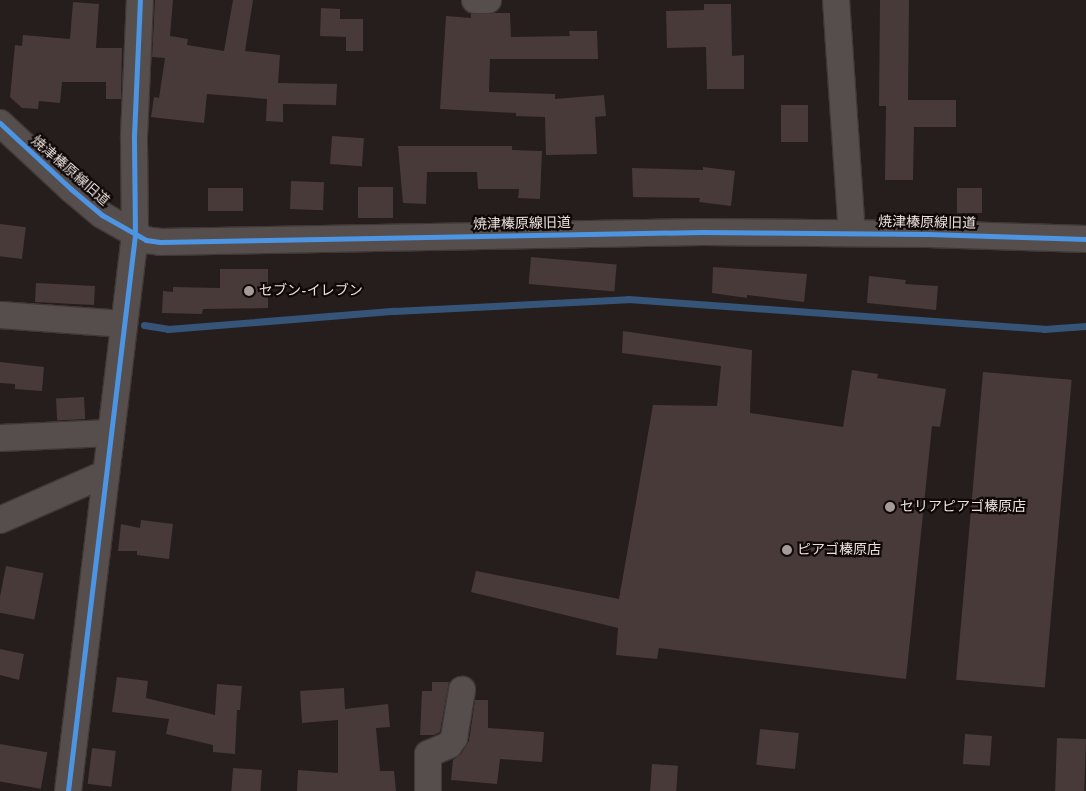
<!DOCTYPE html>
<meta charset="utf-8">
<style>
body{margin:0}
#map{position:relative;width:1086px;height:791px;overflow:hidden;background:#261e1c;font-family:"Varela Round","Noto Sans JP",sans-serif}
div>[style]{position:absolute}
.stream>*{height:7px;margin:-3.5px;padding:0 3.5px;transform-origin:3.5px;border-radius:3.5px;background:#355478}
.building>*{inset:0;background:#483a38;transform-origin:0 0}
.roads{filter:drop-shadow(1px 0 #3f3836) drop-shadow(-1px 0 #3f3836) drop-shadow(0 1px #3f3836) drop-shadow(0 -1px #3f3836)}
.minor>*{height:26px;margin:-13px;padding:0 13px;transform-origin:13px;border-radius:13px;background:#554e4c}
.cycleway>*{height:5px;margin:-2.5px;padding:0 2.5px;transform-origin:2.5px;border-radius:2.5px;background:#4d94e3}
.dots>*{width:14px;height:14px;translate:-50% -50%;box-sizing:border-box;border:2px solid #0f0806;border-radius:50%}
span{translate:-50% -50%;white-space:nowrap;text-align:center;line-height:1.15;-webkit-text-stroke:4.5px #0f0806;paint-order:stroke}
.street-label{font-size:14px;color:#eae0dc}
.poi-label{font-size:14px;color:#eae0dc}
.left{translate:0 -50%;text-align:left}
</style>
<div id="map">
<div class="stream">
<i style="left:144px;top:325px;width:24px;rotate:9deg"></i>
<i style="left:168px;top:329px;width:227px;rotate:-4.6deg"></i>
<i style="left:394px;top:311px;width:234px;rotate:-2.9deg"></i>
<i style="left:628px;top:299px;width:417px;rotate:4.1deg"></i>
<i style="left:1044px;top:329px;width:42px;rotate:-4.1deg"></i>
</div>
<div class="building">
<i style="clip-path:polygon(155px 0,173px 0,170px 36px,188px 39px,187px 45px,224px 51px,233px 0,253px 0,245px 51px,280px 55px,278px 83px,337px 84px,336px 105px,283px 104px,283px 122px,266px 121px,267px 99px,207px 94px,204px 123px,151px 117px,154px 97px,159px 98px,165px 58px,152px 57px)"></i>
<i style="clip-path:polygon(880px 0,909px 0,908px 100px,956px 100px,956px 127px,914px 127px,913px 180px,885px 180px,886px 106px,879px 106px)"></i>
<i style="clip-path:polygon(73px 2px,99px 4px,96px 48px,122px 48px,121px 99px,106px 99px,106px 82px,62px 82px,60px 103px,39px 101px,38px 109px,22px 108px,10px 97px,15px 45px,22px 46px,23px 35px,70px 39px)"></i>
<i style="clip-path:polygon(704px 4px,731px 4px,732px 56px,744px 55px,744px 89px,707px 89px,706px 47px,667px 48px,666px 11px,704px 10px)"></i>
<i style="clip-path:polygon(321px 8px,340px 9px,340px 19px,363px 19px,363px 51px,346px 51px,346px 37px,320px 36px)"></i>
<i style="clip-path:polygon(495px 13px,510px 13px,511px 37px,570px 36px,569px 31px,597px 31px,598px 59px,490px 59px,489px 92px,555px 94px,555px 99px,604px 95px,606px 116px,595px 117px,597px 154px,546px 155px,545px 117px,516px 116px,516px 113px,440px 109px,446px 16px,471px 18px,471px 14px)"></i>
<i style="left:781px;top:105px;width:27px;height:37px"></i>
<i style="left:332px;top:136px;width:32px;height:28px;rotate:4deg"></i>
<i style="clip-path:polygon(398px 146px,512px 146px,512px 150px,542px 151px,540px 199px,518px 198px,519px 189px,478px 189px,477px 172px,427px 172px,426px 204px,403px 203px)"></i>
<i style="clip-path:polygon(703px 167px,735px 171px,731px 206px,699px 202px,700px 198px,633px 197px,632px 168px,703px 170px)"></i>
<i style="left:291px;top:181px;width:33px;height:28px;rotate:2deg"></i>
<i style="left:358px;top:187px;width:35px;height:31px"></i>
<i style="left:208px;top:188px;width:35px;height:23px"></i>
<i style="left:957px;top:188px;width:25px;height:25px"></i>
<i style="left:0;top:224px;width:26px;height:32px;rotate:7deg"></i>
<i style="left:531px;top:257px;width:86px;height:27px;rotate:5deg"></i>
<i style="clip-path:polygon(713px 267px,807px 274px,804px 302px,747px 295px,747px 298px,712px 293px)"></i>
<i style="clip-path:polygon(220px 269px,268px 269px,268px 308px,203px 309px,202px 314px,162px 313px,163px 291px,173px 292px,173px 287px,220px 288px)"></i>
<i style="clip-path:polygon(869px 276px,906px 280px,905px 284px,938px 286px,936px 310px,867px 303px)"></i>
<i style="left:36px;top:283px;width:59px;height:19px;rotate:3deg"></i>
<i style="clip-path:polygon(623px 331px,752px 350px,750px 413px,843px 427px,852px 370px,878px 374px,877px 378px,946px 389px,940px 427px,932px 426px,906px 679px,659px 648px,657px 659px,616px 655px,618px 628px,471px 592px,476px 571px,619px 599px,653px 405px,717px 406px,721px 366px,622px 353px)"></i>
<i style="clip-path:polygon(0 362px,44px 367px,42px 391px,15px 389px,15px 384px,0 383px)"></i>
<i style="left:983px;top:372px;width:89px;height:309px;rotate:5deg"></i>
<i style="left:84px;top:397px;width:22px;height:28px;rotate:87deg"></i>
<i style="clip-path:polygon(141px 520px,173px 524px,169px 559px,137px 555px,137px 551px,118px 551px,121px 524px,140px 528px)"></i>
<i style="left:6px;top:566px;width:38px;height:47px;rotate:11deg"></i>
<i style="clip-path:polygon(0 649px,24px 654px,19px 680px,0 675px)"></i>
<i style="clip-path:polygon(117px 677px,148px 681px,146px 698px,215px 715px,217px 684px,242px 686px,240px 710px,237px 710px,235px 754px,213px 752px,213px 745px,166px 734px,169px 719px,112px 712px)"></i>
<i style="clip-path:polygon(432px 682px,449px 682px,440px 732px,434px 735px,420px 735px,422px 691px,432px 691px)"></i>
<i style="clip-path:polygon(344px 688px,345px 709px,388px 704px,390px 727px,376px 728px,380px 771px,394px 771px,396px 791px,297px 791px,298px 770px,338px 773px,338px 720px,302px 723px,300px 691px)"></i>
<i style="clip-path:polygon(475px 700px,488px 700px,488px 728px,544px 732px,542px 762px,500px 759px,497px 784px,451px 780px,453px 760px,461px 754px,469px 741px)"></i>
<i style="left:760px;top:729px;width:39px;height:36px;rotate:6deg"></i>
<i style="left:965px;top:734px;width:27px;height:30px;rotate:4deg"></i>
<i style="left:1057px;top:738px;width:29px;height:53px;rotate:2deg"></i>
<i style="left:0;top:744px;width:48px;height:37px;rotate:10deg"></i>
<i style="left:92px;top:748px;width:24px;height:36px;rotate:7deg"></i>
<i style="left:652px;top:764px;width:26px;height:27px;rotate:4deg"></i>
<i style="left:233px;top:768px;width:29px;height:23px;rotate:4deg"></i>
</div>
<div class="roads">
<div class="minor">
<i style="left:475px;top:0;width:13px"></i>
<i style="left:836px;top:0;width:233px;rotate:86.1deg"></i>
<i style="left:0;top:123px;width:97px;rotate:42.9deg"></i>
<i style="left:71px;top:189px;width:40px;rotate:40deg"></i>
<i style="left:102px;top:215px;width:51px;rotate:29.6deg"></i>
<i style="left:146px;top:240px;width:14px;rotate:8deg"></i>
<i style="left:160px;top:242px;width:542px;rotate:-1.06deg"></i>
<i style="left:702px;top:232px;width:226px;rotate:0.5deg"></i>
<i style="left:928px;top:234px;width:158px;rotate:1.8deg"></i>
<i style="left:0;top:315px;width:124px;rotate:4.2deg"></i>
<i style="left:0;top:438px;width:110px;rotate:-2.6deg"></i>
<i style="left:0;top:520px;width:115px;rotate:-23.7deg"></i>
<i style="left:68px;top:791px;width:560px;rotate:-83.13deg"></i>
<i style="left:135px;top:235px;width:99px;rotate:-90.6deg"></i>
<i style="left:134px;top:136px;width:136px;rotate:-87.5deg"></i>
<i style="left:428px;top:791px;width:37px;rotate:-90deg"></i>
<i style="left:428px;top:754px;width:23px;rotate:-23deg"></i>
<i style="left:449px;top:745px;width:9px;rotate:-54deg"></i>
<i style="left:454px;top:738px;width:49px;rotate:-80.5deg"></i>
</div>
</div>
<div class="cycleway">
<i style="left:0;top:123px;width:97px;rotate:42.9deg"></i>
<i style="left:71px;top:189px;width:40px;rotate:40deg"></i>
<i style="left:102px;top:215px;width:51px;rotate:29.6deg"></i>
<i style="left:146px;top:240px;width:14px;rotate:8deg"></i>
<i style="left:160px;top:242px;width:542px;rotate:-1.06deg"></i>
<i style="left:702px;top:232px;width:226px;rotate:0.5deg"></i>
<i style="left:928px;top:234px;width:158px;rotate:1.8deg"></i>
<i style="left:68px;top:791px;width:560px;rotate:-83.13deg"></i>
<i style="left:135px;top:235px;width:99px;rotate:-90.6deg"></i>
<i style="left:134px;top:136px;width:136px;rotate:-87.5deg"></i>
</div>
<div class="dots">
<i style="left:249px;top:291px;background:#a59c99"></i>
<i style="left:890px;top:507px;background:#a59c99"></i>
<i style="left:787px;top:550px;background:#a59c99"></i>
</div>
<div class="street-label">
<span style="left:70px;top:171px;rotate:41deg">焼津榛原線旧道</span>
<span style="left:927px;top:223px;rotate:1deg">焼津榛原線旧道</span>
<span style="left:522px;top:224px;rotate:-1deg">焼津榛原線旧道</span>
</div>
<div class="poi-label">
<span class="left" style="left:259px;top:291px">セブン-イレブン</span>
<span class="left" style="left:900px;top:507px">セリアピアゴ榛原店</span>
<span class="left" style="left:797px;top:550px">ピアゴ榛原店</span>
</div>
</div>
